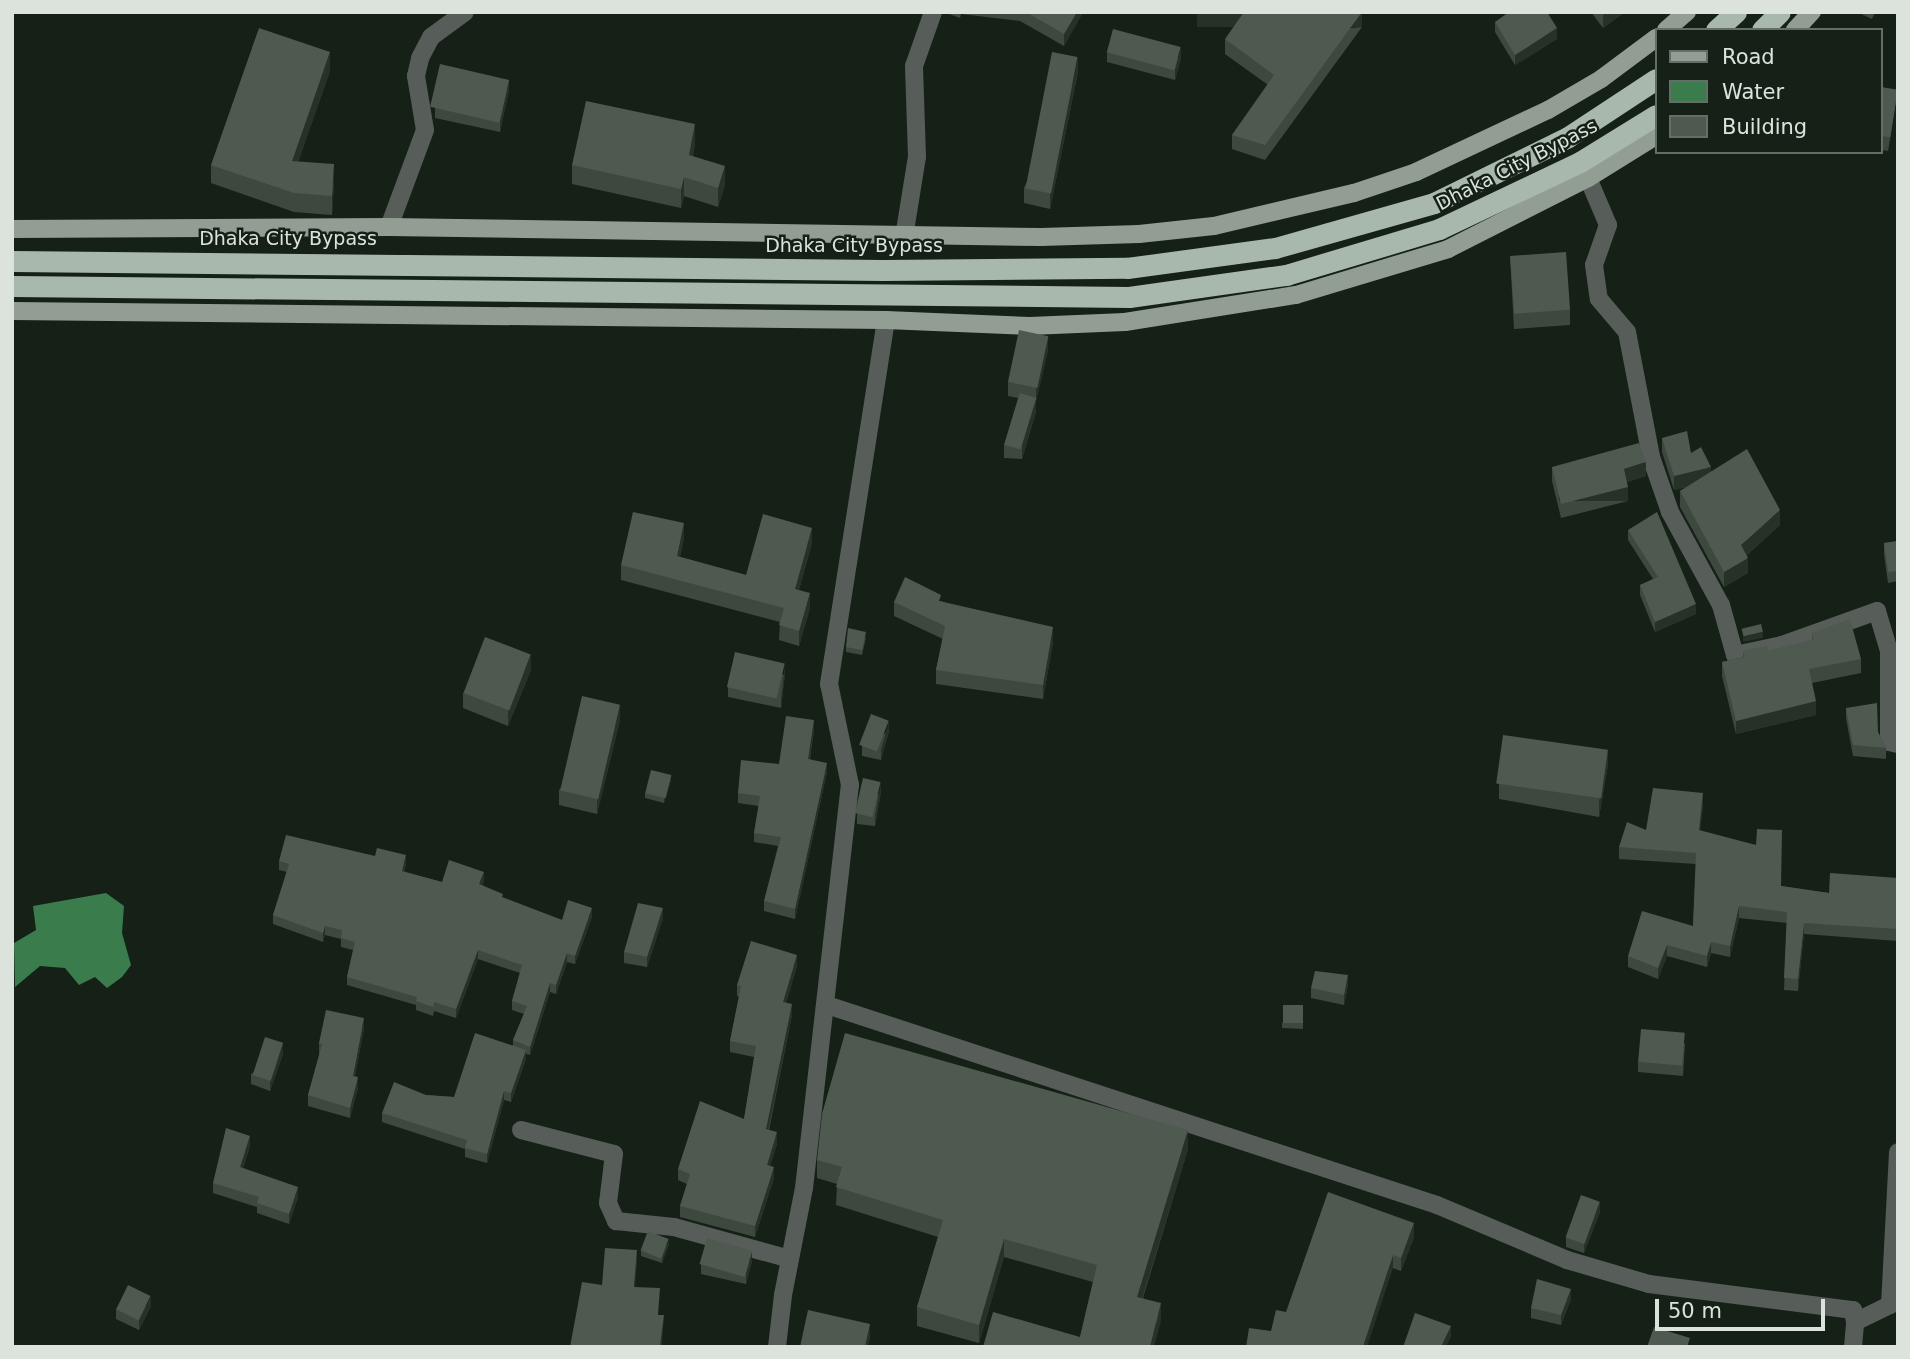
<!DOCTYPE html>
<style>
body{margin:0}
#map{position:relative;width:1910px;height:1359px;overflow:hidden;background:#152017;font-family:"DejaVu Sans",sans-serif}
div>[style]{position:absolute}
.water>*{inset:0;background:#3b7c4d}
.minor>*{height:18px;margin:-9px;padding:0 9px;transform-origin:9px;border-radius:9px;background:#575d58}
.major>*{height:18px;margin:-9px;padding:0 9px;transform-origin:9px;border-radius:9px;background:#929e94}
.highway>*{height:21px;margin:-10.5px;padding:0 10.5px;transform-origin:10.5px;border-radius:10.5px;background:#a9b8ac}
.wall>*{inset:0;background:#3d493f;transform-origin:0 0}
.shaded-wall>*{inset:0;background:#263128;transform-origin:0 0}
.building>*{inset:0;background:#4e5950;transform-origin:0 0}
span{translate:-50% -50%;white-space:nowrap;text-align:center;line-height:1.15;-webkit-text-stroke:5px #152017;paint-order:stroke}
.street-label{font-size:19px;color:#dce3dd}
.frame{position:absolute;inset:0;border:14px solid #dce3dd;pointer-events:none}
.legend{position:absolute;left:1655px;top:28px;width:228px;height:126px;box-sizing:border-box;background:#152017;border:2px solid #656e66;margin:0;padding:9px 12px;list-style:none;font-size:21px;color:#dce3dd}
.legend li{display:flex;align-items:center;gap:14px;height:35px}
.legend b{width:35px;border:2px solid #656e66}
.scale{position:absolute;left:1655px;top:1299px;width:170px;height:32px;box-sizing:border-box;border:4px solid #dce3dd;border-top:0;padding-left:9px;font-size:21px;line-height:24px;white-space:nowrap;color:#dce3dd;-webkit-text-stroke:5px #152017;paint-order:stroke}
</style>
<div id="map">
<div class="water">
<i style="clip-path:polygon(106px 893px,124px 906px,122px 933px,131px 965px,122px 977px,107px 988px,95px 977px,79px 985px,65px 968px,40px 966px,15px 987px,14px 943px,36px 930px,33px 906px)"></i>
</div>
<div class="minor">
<i style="left:1588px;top:178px;width:51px;rotate:66.9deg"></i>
<i style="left:1608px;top:225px;width:42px;rotate:109.3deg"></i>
<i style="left:1594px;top:265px;width:34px;rotate:82deg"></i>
<i style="left:1599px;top:299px;width:43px;rotate:49.7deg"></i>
<i style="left:1627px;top:332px;width:127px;rotate:79.1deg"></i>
<i style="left:1651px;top:457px;width:58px;rotate:70.9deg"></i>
<i style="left:1670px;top:512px;width:106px;rotate:61.3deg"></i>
<i style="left:1721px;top:605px;width:52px;rotate:74.4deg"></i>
<i style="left:1735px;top:655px;width:48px;rotate:-12deg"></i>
<i style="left:1782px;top:645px;width:101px;rotate:-19.7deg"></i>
<i style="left:1877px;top:611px;width:42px;rotate:73.3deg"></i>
<i style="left:1889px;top:651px;width:91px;rotate:90deg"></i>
<i style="left:1889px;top:742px;width:9px;rotate:13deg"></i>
<i style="left:389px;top:227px;width:103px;rotate:-69.6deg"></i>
<i style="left:425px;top:130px;width:55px;rotate:-99.5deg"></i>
<i style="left:416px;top:76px;width:18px;rotate:-77deg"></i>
<i style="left:420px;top:58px;width:24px;rotate:-62deg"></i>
<i style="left:431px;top:37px;width:42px;rotate:-36.3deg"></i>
<i style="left:904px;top:237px;width:81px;rotate:-80.8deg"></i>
<i style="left:917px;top:157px;width:91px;rotate:-91.9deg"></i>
<i style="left:914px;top:66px;width:57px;rotate:-70.6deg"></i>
<i style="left:827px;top:1005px;width:642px;rotate:18.15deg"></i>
<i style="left:1437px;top:1205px;width:141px;rotate:22.9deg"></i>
<i style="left:1567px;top:1260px;width:85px;rotate:16.3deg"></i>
<i style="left:1649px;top:1284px;width:206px;rotate:7.3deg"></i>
<i style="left:1853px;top:1310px;width:12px;rotate:81deg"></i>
<i style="left:521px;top:1130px;width:96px;rotate:14.5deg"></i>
<i style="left:614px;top:1154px;width:49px;rotate:97deg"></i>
<i style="left:608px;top:1203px;width:20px;rotate:66deg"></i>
<i style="left:616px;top:1221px;width:58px;rotate:5.9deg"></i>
<i style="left:674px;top:1227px;width:120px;rotate:15.4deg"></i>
<i style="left:777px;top:1347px;width:52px;rotate:-83.4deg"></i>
<i style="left:783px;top:1295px;width:109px;rotate:-78.9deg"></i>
<i style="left:804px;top:1188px;width:406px;rotate:-83.5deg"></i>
<i style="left:850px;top:785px;width:103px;rotate:-101.7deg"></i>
<i style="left:829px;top:684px;width:368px;rotate:-81.1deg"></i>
<i style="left:1853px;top:1347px;width:25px;rotate:-85deg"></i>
<i style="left:1855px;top:1322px;width:39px;rotate:-26deg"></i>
<i style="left:1890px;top:1305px;width:153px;rotate:-87deg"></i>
</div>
<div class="major">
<i style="left:1666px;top:30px;width:28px;rotate:-41deg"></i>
<i style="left:1795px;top:30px;width:25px;rotate:-47deg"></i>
<i style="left:12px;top:229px;width:377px;rotate:-0.3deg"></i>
<i style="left:389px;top:227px;width:652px;rotate:0.88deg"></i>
<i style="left:1041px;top:237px;width:98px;rotate:-1.8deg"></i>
<i style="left:1139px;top:234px;width:75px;rotate:-6.1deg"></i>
<i style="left:1214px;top:226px;width:144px;rotate:-13.3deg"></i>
<i style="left:1354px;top:193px;width:65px;rotate:-18.7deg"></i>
<i style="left:1416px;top:172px;width:146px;rotate:-25.2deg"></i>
<i style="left:1548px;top:110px;width:61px;rotate:-30.3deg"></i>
<i style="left:1601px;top:79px;width:69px;rotate:-36.7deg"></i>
<i style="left:12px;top:311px;width:874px;rotate:0.59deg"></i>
<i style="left:886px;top:320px;width:144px;rotate:2.4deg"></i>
<i style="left:1030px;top:326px;width:95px;rotate:-2.4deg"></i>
<i style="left:1125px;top:322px;width:173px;rotate:-9deg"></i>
<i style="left:1296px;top:295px;width:159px;rotate:-16.8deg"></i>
<i style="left:1448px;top:249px;width:157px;rotate:-26.9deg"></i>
<i style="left:1588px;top:178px;width:80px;rotate:-31.7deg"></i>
</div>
<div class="highway">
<i style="left:1716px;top:30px;width:27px;rotate:-42deg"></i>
<i style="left:1762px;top:30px;width:25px;rotate:-45deg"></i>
<i style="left:12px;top:261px;width:871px;rotate:0.59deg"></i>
<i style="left:883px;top:270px;width:244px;rotate:-0.5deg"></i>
<i style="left:1127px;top:268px;width:149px;rotate:-7.7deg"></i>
<i style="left:1275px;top:248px;width:165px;rotate:-15.8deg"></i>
<i style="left:1434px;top:203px;width:149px;rotate:-26.2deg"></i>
<i style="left:1568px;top:137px;width:105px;rotate:-33.4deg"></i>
<i style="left:12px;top:286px;width:1117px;rotate:0.56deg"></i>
<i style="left:1129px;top:297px;width:159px;rotate:-8deg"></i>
<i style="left:1286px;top:275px;width:160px;rotate:-16.7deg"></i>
<i style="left:1439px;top:229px;width:156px;rotate:-25.4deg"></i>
<i style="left:1580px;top:162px;width:89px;rotate:-31.7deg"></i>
</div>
<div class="wall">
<i style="clip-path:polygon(944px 12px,1083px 12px,1064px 46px,1020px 21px,961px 14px,960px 18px)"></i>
<i style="clip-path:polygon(1591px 12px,1625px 12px,1603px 28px)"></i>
<i style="clip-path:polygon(1857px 12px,1875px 12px,1872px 19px)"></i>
<i style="clip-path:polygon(1495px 22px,1557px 39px,1515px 65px,1495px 32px)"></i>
<i style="clip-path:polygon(1362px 27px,1265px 160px,1232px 149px,1232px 135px,1268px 85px,1225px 54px,1225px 39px)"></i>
<i style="clip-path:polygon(1107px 52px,1181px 58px,1175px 80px,1107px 62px)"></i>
<i style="clip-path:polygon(330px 71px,298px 162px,334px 183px,332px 215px,294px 212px,211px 183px,211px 165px)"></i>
<i style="clip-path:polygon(1078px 72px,1050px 209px,1024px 203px,1024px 188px)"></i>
<i style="left:1880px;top:87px;width:18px;height:62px;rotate:9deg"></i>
<i style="clip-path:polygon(509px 90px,500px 132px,435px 118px,435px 108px)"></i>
<i style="clip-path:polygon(695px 143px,693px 156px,725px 185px,718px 207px,684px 196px,681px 208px,572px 184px,572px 165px)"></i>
<i style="clip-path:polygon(1510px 256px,1570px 310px,1570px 325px,1514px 329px)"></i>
<i style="clip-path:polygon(1048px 350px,1036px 401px,1036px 412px,1022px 459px,1004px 458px,1004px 445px,1018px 398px,1008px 396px,1008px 382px)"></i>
<i style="clip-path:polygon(1662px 438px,1691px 453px,1711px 471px,1780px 525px,1747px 555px,1748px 573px,1724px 587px,1680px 507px,1680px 491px,1687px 487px,1674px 490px,1662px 452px)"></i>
<i style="clip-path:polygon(1552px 467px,1646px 476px,1627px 482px,1628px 501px,1561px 518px,1552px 481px)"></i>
<i style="clip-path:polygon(1628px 530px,1696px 614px,1655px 632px,1640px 595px,1640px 585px,1653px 579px,1628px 540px)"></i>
<i style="clip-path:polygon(684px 538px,680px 557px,746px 575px,812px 543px,799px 590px,810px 608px,799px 646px,779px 640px,780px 622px,621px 580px,621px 565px)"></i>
<i style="clip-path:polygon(1898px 541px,1898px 581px,1888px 583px,1884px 554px,1884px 543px)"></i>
<i style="clip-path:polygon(941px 601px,1053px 642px,1043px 699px,936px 684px,936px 670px,943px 639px,894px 616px,894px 602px)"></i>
<i style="clip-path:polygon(1812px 633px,1861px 659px,1861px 673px,1812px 683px,1816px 715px,1736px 734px,1722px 676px,1722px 662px,1743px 657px,1743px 651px,1768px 651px,1812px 641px)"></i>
<i style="clip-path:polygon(866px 637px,862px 655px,846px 652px,846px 647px)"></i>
<i style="clip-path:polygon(531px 670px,508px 726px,463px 708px,463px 693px)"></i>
<i style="clip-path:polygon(785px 674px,781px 708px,728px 697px,728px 687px)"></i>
<i style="clip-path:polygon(1846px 708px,1878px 732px,1886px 748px,1886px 759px,1853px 756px,1846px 718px)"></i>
<i style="clip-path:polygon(620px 720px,597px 814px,559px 805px,559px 790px)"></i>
<i style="clip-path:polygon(814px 730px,810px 759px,827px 772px,795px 919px,764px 911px,764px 901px,778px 846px,754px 842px,754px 833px,759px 806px,738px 803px,738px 793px,779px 764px)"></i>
<i style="clip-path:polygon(889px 731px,881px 760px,862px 756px,862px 746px)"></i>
<i style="clip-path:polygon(1608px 765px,1599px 817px,1499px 799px,1499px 784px)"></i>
<i style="clip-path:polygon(671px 780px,664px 803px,645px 798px,645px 793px)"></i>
<i style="clip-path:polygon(881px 792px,875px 826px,857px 824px,857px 814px)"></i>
<i style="clip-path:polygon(1703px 805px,1700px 830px,1781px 886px,1829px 893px,1898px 878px,1898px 941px,1804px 934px,1798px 991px,1784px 990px,1787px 923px,1739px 918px,1730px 957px,1711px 953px,1707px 967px,1667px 956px,1658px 979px,1628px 967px,1628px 956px,1693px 926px,1696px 864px,1619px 859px,1619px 847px,1646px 830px)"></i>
<i style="clip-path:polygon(279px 861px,406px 864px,404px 872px,442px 882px,484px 881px,482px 885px,503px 898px,562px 920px,592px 917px,575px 964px,567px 962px,556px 994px,550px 992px,530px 1055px,526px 1054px,526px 1059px,511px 1102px,504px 1100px,487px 1163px,465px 1157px,465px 1149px,382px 1122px,382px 1113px,426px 1095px,454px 1097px,513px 1045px,513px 1040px,524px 1014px,512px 1010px,512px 1001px,520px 973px,478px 959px,456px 1018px,434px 1011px,433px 1016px,416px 1010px,416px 1005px,347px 985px,347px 977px,353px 950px,341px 947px,341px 939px,325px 935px,323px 942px,273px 924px,273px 915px,287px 872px,279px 870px)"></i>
<i style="clip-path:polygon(663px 918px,647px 967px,624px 963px,624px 952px)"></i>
<i style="clip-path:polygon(797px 966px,786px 1003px,792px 1015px,769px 1130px,777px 1144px,770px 1166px,774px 1178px,755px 1237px,680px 1217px,680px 1206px,687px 1184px,678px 1180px,678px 1169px,744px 1119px,754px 1057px,730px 1052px,730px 1041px,739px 997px,737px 996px,737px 985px)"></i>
<i style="clip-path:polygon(1348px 985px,1344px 1005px,1311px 998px,1311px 988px)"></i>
<i style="clip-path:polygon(1303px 1005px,1303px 1029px,1282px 1028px,1282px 1023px)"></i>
<i style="clip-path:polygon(364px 1028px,355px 1076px,358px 1088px,350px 1118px,308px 1106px,308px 1095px,320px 1054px,319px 1053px,319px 1043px)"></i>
<i style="clip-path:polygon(1685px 1043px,1683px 1076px,1638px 1072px,1638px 1062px)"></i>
<i style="clip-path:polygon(283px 1054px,270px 1091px,251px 1084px,251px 1074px)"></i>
<i style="clip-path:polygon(250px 1146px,243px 1168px,298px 1197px,289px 1224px,257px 1213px,257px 1207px,213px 1193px,213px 1183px)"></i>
<i style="clip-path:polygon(1188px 1149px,1143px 1298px,1161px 1321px,1080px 1337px,1093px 1282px,1004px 1257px,979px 1343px,917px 1326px,917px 1307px,938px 1237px,836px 1205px,837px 1184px,817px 1178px,817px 1160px)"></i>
<i style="clip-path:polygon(1600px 1212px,1584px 1253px,1566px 1247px,1566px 1237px)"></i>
<i style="clip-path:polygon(1414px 1237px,1401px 1271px,1393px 1268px,1271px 1331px,1286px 1312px)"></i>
<i style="clip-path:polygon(669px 1244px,662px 1263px,641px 1256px,641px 1251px)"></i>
<i style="clip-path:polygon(752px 1261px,746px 1284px,701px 1274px,701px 1264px)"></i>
<i style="clip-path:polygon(1571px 1299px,1561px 1325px,1531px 1318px,1531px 1308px)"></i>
<i style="clip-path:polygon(151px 1306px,139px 1330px,116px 1319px,116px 1309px)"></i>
</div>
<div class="shaded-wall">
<i style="clip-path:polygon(1077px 12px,1083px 12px,1064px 46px,1064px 34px)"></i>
<i style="left:1362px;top:12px;width:15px;height:165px;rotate:90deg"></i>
<i style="clip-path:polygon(1607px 12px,1625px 12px,1603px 28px,1603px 15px)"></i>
<i style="clip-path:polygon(1557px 28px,1557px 39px,1515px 65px,1515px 55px)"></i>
<i style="clip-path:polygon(1181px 47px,1181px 58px,1175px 80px,1175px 70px)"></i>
<i style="clip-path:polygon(330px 52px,330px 71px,292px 180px,292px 161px)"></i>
<i style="clip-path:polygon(1078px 57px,1078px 72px,1050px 209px,1050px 194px)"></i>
<i style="clip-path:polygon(509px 80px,509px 90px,500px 132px,500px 122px)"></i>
<i style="clip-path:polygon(695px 124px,695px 143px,689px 174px,689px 155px)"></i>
<i style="clip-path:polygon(334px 164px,334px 183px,332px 215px,332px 196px)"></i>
<i style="clip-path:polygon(725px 166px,725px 185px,718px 207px,718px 188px)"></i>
<i style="clip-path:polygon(684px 177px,684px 196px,681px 208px,681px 189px)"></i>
<i style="clip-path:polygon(1048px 336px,1048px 350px,1036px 401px,1036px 412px,1022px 459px,1022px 445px,1036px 399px,1036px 388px)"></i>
<i style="clip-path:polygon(1646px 462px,1646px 476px,1624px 483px,1624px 469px)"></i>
<i style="clip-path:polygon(1711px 467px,1711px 481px,1674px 490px,1674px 476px)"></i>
<i style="left:1628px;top:487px;width:14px;height:69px;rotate:90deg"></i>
<i style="clip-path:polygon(1780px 510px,1780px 525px,1741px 560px,1741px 545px)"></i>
<i style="clip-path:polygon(684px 523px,684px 538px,677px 571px,677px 556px)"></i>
<i style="clip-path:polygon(812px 528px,812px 543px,795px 604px,795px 589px)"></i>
<i style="clip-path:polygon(1748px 558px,1748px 573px,1724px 587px,1724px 572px)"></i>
<i style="clip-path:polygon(810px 593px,810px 608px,799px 646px,799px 631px)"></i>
<i style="clip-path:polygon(1696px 604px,1696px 614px,1655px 632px,1655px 622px)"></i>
<i style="clip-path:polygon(1053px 627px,1053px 642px,1043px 699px,1043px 685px)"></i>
<i style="clip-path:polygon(1763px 632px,1763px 638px,1743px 642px,1743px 637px)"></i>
<i style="clip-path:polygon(531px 655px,531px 670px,508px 726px,508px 711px)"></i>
<i style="clip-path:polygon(785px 664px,785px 674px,781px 708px,781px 698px)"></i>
<i style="clip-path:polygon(1816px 701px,1816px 715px,1736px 734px,1736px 721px)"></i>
<i style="clip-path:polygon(620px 705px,620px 720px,597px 814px,597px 799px)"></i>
<i style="clip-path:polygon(814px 720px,814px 730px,808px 769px,808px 759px)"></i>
<i style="clip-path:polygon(889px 721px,889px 731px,881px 760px,881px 750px)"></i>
<i style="clip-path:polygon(1608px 750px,1608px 765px,1599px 817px,1599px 802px)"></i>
<i style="clip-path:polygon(827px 763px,827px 772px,795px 919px,795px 909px)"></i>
<i style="clip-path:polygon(671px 775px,671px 780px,664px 803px,664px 798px)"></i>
<i style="clip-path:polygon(881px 782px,881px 792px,875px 826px,875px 816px)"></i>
<i style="clip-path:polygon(1703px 793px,1703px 805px,1699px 841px,1699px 830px)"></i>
<i style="clip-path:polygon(406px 855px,406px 864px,402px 880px,402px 871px)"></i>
<i style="clip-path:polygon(484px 872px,484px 881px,479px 893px,479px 884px)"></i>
<i style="clip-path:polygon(1739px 906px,1739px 918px,1730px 957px,1730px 946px)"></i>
<i style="clip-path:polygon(592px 908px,592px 917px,575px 964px,575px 956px)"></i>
<i style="clip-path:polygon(663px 908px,663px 918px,647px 967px,647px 957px)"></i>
<i style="clip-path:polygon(1804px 923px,1804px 934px,1798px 991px,1798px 979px)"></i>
<i style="clip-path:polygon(325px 926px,325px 935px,323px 942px,323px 933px)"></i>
<i style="clip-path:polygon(1711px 942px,1711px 953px,1707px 967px,1707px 956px)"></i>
<i style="clip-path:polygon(1667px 945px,1667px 956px,1658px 979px,1658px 968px)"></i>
<i style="clip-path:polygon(478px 950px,478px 959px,456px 1018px,456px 1009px)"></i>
<i style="clip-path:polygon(567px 953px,567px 962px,556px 994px,556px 985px)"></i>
<i style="clip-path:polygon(797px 955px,797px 966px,783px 1014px,783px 1002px)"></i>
<i style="clip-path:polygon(1348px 975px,1348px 985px,1344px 1005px,1344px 995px)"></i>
<i style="clip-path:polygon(550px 983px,550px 992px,530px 1055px,530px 1047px)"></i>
<i style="clip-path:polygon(792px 1004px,792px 1015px,766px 1140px,766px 1129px)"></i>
<i style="clip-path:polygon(364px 1018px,364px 1028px,353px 1086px,353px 1076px)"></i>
<i style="clip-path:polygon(283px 1043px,283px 1054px,270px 1091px,270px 1081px)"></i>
<i style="clip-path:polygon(526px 1050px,526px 1059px,511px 1102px,511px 1093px)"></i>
<i style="clip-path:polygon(358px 1077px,358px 1088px,350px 1118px,350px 1108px)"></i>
<i style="clip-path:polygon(504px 1091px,504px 1100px,487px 1163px,487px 1154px)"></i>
<i style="clip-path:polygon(1188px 1130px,1188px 1149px,1137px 1315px,1137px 1297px)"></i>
<i style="clip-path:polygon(777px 1132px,777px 1144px,767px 1176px,767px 1165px)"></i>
<i style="clip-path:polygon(250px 1136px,250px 1146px,240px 1177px,240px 1167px)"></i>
<i style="clip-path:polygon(774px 1167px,774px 1178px,755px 1237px,755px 1226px)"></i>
<i style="clip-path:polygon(298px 1187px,298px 1197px,289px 1224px,289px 1214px)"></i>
<i style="clip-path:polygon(1600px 1202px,1600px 1212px,1584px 1253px,1584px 1243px)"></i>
<i style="clip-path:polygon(1414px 1223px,1414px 1237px,1401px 1271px,1401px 1258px)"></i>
<i style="clip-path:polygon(669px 1239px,669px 1244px,662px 1263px,662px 1258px)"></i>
<i style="clip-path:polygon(1004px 1239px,1004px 1257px,979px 1343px,979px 1325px)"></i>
<i style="clip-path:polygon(637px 1250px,637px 1264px,634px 1300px,634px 1287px)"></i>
<i style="clip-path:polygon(752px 1251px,752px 1261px,746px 1284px,746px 1274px)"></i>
<i style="clip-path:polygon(1393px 1255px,1393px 1268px,1367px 1347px,1363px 1347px)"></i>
<i style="clip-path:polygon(1571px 1289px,1571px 1299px,1561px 1325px,1561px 1315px)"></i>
<i style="clip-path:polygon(151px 1296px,151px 1306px,139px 1330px,139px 1320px)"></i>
<i style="clip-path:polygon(1161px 1303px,1161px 1321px,1154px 1347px,1150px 1347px)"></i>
<i style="clip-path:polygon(664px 1315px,662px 1347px,660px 1347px)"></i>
<i style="clip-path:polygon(870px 1324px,870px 1339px,868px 1347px,865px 1347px)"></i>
<i style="clip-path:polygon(1451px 1326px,1451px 1337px,1446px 1347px,1441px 1347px)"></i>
</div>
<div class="building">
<i style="clip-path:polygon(1026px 12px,1077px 12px,1064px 34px)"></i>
<i style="clip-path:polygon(1244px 12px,1362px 12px,1265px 145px,1232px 135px,1274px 75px,1225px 39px)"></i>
<i style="clip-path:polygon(1509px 12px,1547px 12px,1557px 28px,1515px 55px,1495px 22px)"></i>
<i style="clip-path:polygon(259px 28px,330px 52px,292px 161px,334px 164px,332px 196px,294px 193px,211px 165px)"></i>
<i style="left:1113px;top:29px;width:70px;height:24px;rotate:15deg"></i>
<i style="left:1052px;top:52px;width:26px;height:139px;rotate:11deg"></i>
<i style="left:440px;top:64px;width:71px;height:44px;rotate:13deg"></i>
<i style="left:1880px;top:87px;width:18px;height:48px;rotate:9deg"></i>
<i style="clip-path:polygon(586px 101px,695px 124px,689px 155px,725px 166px,718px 188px,684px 177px,681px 189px,572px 165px)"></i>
<i style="left:1566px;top:252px;width:58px;height:56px;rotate:86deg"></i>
<i style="left:1019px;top:330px;width:30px;height:53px;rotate:12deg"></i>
<i style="left:1020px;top:393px;width:17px;height:54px;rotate:17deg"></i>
<i style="clip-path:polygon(1687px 431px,1691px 453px,1701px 447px,1711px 467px,1674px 476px,1662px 438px)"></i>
<i style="clip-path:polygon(1639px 443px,1646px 462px,1624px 469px,1628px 487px,1561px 504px,1552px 467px)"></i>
<i style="clip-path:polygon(1747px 449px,1780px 510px,1741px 545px,1748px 558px,1724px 572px,1680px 491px)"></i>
<i style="clip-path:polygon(633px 512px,684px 523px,677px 556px,746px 575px,763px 514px,812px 528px,795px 589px,810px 593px,799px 631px,779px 625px,784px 608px,621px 565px)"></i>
<i style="clip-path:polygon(1657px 512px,1696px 604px,1655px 622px,1640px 585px,1658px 577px,1628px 530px)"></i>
<i style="clip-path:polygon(1898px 541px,1898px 571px,1888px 572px,1884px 543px)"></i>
<i style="clip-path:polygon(905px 577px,941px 595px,939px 601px,1053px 627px,1043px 685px,936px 670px,945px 626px,894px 602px)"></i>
<i style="clip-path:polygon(1850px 619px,1861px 659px,1809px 669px,1816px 701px,1736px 721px,1722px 662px,1744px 657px,1743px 651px,1767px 646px,1768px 651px,1813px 640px,1812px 633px)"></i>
<i style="left:1761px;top:624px;width:8px;height:20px;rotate:76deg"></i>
<i style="clip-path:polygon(848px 628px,866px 632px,862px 650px,846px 647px)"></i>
<i style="left:485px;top:637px;width:49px;height:60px;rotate:21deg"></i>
<i style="left:735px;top:652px;width:51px;height:36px;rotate:13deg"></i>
<i style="left:582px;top:696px;width:39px;height:97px;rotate:13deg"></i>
<i style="clip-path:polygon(1877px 703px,1878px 732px,1886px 748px,1853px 745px,1846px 708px)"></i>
<i style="left:871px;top:714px;width:19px;height:33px;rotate:21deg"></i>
<i style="clip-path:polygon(786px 716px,814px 720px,808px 759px,827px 763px,795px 909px,764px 901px,781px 837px,754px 833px,760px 796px,738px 793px,741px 760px,779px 764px)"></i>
<i style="left:1503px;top:735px;width:106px;height:49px;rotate:8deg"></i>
<i style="left:651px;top:770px;width:21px;height:24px;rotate:14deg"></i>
<i style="left:863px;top:778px;width:18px;height:36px;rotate:13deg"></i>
<i style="clip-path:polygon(1653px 788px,1703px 793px,1699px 830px,1756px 845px,1757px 829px,1782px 830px,1781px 886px,1829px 893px,1830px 873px,1898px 878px,1898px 929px,1804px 923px,1798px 979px,1784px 978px,1787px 912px,1739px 906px,1730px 946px,1711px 942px,1707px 956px,1667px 945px,1658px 968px,1628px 956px,1642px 911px,1693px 926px,1696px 853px,1619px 847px,1627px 822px,1646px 830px)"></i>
<i style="clip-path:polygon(286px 835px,375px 856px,377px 848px,406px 855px,402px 871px,442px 882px,449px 860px,484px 872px,479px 884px,503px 894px,502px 897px,562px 920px,568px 900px,592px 908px,575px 956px,567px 953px,556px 985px,550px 983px,530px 1047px,513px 1040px,527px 1006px,512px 1001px,522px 965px,478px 950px,456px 1009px,434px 1002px,433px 1007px,416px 1001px,417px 997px,347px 977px,355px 942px,341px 938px,342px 930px,325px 926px,323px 933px,273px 915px,289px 864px,279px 861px)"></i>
<i style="clip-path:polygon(638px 903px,663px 908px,647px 957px,624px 952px)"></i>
<i style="clip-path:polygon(751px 941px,797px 955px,783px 1002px,792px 1004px,766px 1129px,777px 1132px,767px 1165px,774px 1167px,755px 1226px,680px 1206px,690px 1174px,678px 1169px,700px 1101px,744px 1119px,756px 1046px,730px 1041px,741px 986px,737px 985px)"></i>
<i style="clip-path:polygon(1315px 971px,1348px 975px,1344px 995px,1311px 988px)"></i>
<i style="left:1283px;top:1005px;width:20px;height:18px"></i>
<i style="clip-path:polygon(326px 1010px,364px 1018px,353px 1076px,358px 1077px,350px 1108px,308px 1095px,322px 1044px,319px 1043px)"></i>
<i style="left:1641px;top:1029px;width:44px;height:33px;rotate:5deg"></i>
<i style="clip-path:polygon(475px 1033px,526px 1050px,511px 1093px,504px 1091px,487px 1154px,465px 1148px,467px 1140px,382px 1113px,394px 1082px,426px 1095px,454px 1097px)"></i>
<i style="clip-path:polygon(845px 1033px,1188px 1130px,1137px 1297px,1161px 1303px,1150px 1347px,983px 1347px,993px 1312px,1080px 1337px,1097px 1265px,1004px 1239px,979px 1325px,917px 1307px,943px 1220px,836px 1187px,842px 1167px,817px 1160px,822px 1114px)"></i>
<i style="left:265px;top:1037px;width:19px;height:40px;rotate:18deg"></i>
<i style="clip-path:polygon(226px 1128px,250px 1136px,240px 1167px,298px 1187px,289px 1214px,257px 1203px,259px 1197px,213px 1183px)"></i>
<i style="clip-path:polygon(1328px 1192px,1414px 1223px,1401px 1258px,1393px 1255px,1363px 1347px,1246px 1347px,1249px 1328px,1271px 1331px,1276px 1310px,1286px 1312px)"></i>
<i style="left:1581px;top:1195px;width:20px;height:45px;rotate:20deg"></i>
<i style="left:648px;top:1231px;width:22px;height:21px;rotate:21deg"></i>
<i style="left:707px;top:1238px;width:47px;height:27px;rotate:16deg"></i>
<i style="clip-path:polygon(605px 1248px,637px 1250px,634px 1287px,660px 1288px,658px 1315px,664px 1315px,660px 1347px,570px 1347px,582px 1282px,602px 1285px)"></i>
<i style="clip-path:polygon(1537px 1279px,1571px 1289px,1561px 1315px,1531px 1308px)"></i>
<i style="left:128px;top:1285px;width:25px;height:27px;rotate:26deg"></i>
<i style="clip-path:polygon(808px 1310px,870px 1324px,865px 1347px,800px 1347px)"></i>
<i style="clip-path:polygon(1415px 1313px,1451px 1326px,1441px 1347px,1403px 1347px)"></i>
<i style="clip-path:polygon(1654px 1327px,1690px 1338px,1687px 1347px,1647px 1347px)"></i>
</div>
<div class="street-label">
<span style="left:1517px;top:165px;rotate:-27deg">Dhaka City Bypass</span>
<span style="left:288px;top:239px">Dhaka City Bypass</span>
<span style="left:854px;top:246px">Dhaka City Bypass</span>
</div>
<div class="frame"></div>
<ul class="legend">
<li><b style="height:9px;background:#929e94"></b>Road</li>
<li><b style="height:19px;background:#3b7c4d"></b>Water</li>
<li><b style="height:19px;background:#4e5950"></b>Building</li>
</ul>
<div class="scale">50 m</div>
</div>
